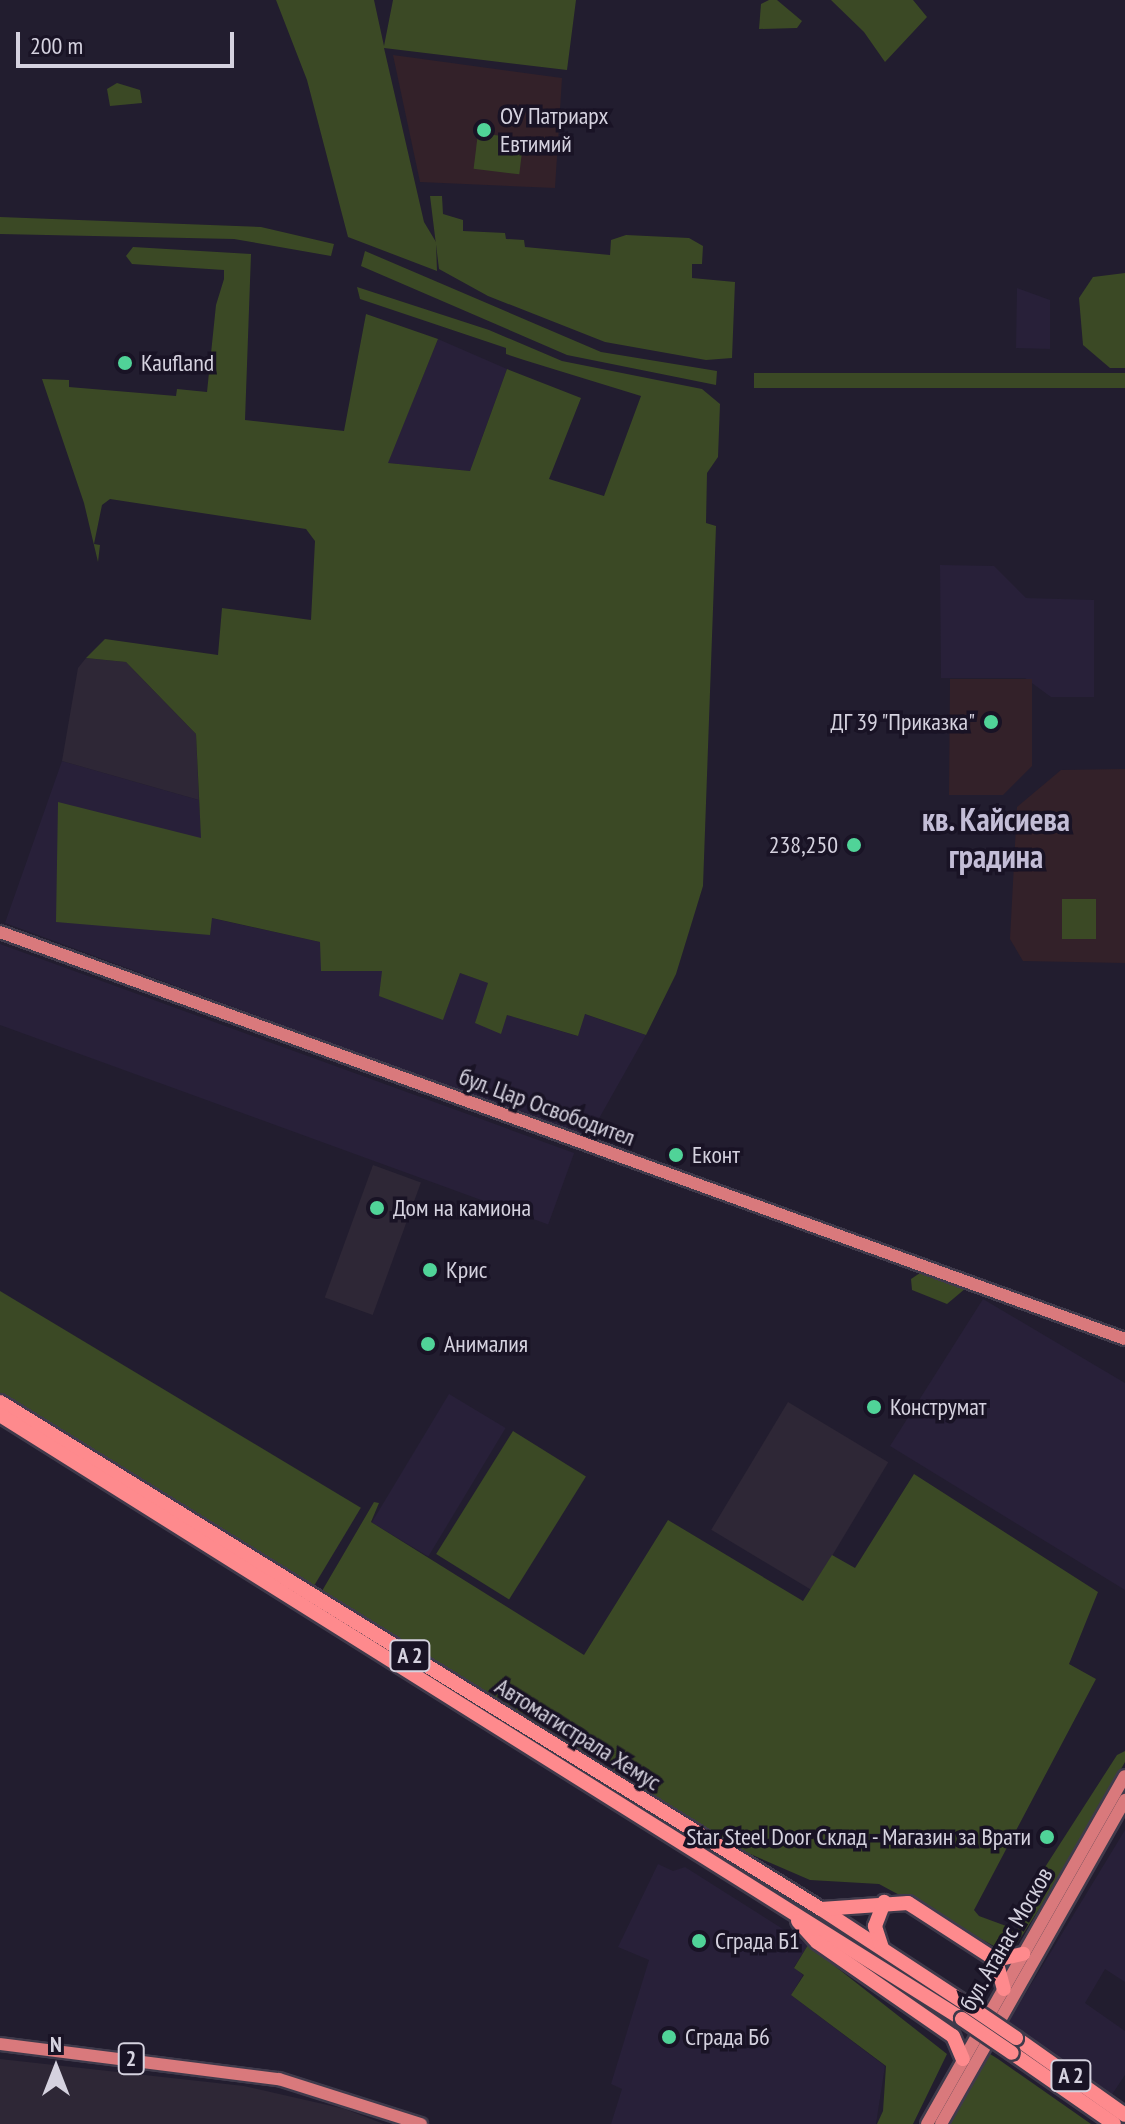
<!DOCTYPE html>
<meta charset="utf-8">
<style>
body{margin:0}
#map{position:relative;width:1125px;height:2124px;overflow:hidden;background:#221d2f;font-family:"PT Sans Narrow",sans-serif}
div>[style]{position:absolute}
.built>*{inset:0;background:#282039;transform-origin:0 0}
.industrial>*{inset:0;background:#2e2736;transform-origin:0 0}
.education>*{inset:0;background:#332129}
.green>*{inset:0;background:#3b4925;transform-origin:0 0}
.roads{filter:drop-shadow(2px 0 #3f3a4b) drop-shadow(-2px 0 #3f3a4b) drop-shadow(0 2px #3f3a4b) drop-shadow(0 -2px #3f3a4b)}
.major>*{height:12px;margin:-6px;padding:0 6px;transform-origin:6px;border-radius:6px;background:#d9797c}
.highway>*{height:14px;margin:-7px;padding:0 7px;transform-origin:7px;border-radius:7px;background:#fe8a8d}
.bridges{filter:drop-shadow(2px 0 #3f3a4b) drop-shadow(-2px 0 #3f3a4b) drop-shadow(0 2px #3f3a4b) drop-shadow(0 -2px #3f3a4b)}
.highway-bridge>*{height:14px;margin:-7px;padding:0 7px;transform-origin:7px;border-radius:7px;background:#fe8a8d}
.dots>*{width:22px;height:22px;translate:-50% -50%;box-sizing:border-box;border:4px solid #191325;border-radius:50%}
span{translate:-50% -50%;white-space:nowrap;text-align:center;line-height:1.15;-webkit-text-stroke:7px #191325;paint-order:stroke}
.shield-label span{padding:2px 6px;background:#191325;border:2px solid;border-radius:6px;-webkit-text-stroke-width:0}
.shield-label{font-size:22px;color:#d5d2df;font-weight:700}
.poi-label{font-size:24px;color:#d5d2df}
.left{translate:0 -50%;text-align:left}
.right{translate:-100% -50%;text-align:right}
.street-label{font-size:24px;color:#d5d2df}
.district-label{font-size:32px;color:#c3bdd6;font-weight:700}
.north{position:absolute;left:16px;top:2028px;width:80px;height:80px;-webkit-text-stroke:6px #191325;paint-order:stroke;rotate:0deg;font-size:22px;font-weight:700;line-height:32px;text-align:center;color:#d5d2df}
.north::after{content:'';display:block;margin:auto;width:28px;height:36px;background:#d5d2df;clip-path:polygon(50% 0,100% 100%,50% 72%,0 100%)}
.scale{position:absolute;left:16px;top:32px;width:218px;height:36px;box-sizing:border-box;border:4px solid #d5d2df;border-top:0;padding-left:10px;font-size:24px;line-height:28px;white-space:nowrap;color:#d5d2df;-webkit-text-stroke:6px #191325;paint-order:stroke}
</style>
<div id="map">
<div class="built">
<i style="clip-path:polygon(1017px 288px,1050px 300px,1050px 349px,1016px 348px)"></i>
<i style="clip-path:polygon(438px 339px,507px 369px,470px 471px,387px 463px)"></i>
<i style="clip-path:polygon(940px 565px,994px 566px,1026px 598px,1094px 600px,1094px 697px,1051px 697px,1025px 678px,941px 678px)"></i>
<i style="clip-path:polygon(62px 761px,199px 800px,209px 935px,211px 918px,320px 942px,382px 970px,443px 1019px,460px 973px,489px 983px,500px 1033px,507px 1015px,577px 1036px,584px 1014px,646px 1035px,588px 1138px,5px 923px)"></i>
<i style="left:0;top:944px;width:611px;height:76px;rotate:20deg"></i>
<i style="clip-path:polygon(983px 1299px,1125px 1383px,1125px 1590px,890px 1446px)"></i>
<i style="left:449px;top:1394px;width:66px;height:150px;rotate:31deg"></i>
<i style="clip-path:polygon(1125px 1830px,1125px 1982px,1105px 1969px,1085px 2003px,1125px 2031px,1125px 2075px,1111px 2096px,1007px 2024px)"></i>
<i style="clip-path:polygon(658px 1864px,673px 1871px,685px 1867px,808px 1945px,794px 1967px,803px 1975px,791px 1995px,885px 2066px,876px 2124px,611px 2124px,622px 2089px,611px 2084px,649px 1960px,618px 1947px)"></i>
</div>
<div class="industrial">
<i style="clip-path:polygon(86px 658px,126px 662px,196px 734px,199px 800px,62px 761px,78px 668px)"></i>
<i style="left:373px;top:1165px;width:51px;height:141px;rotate:20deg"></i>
<i style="left:788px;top:1402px;width:117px;height:149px;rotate:31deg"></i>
<i style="clip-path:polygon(0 2059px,244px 2086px,345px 2109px,384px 2124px,0 2124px)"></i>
</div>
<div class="education">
<i style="clip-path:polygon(393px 55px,562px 78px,555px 188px,420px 182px)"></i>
<i style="clip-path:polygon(950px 679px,1032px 679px,1032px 766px,1003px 795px,949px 795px)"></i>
<i style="clip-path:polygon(1125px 769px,1125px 963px,1023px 961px,1010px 939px,1017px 807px,1061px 770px)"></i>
</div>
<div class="green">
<i style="clip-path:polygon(276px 0,374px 0,384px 46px,393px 0,576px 0,567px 70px,384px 48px,424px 222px,436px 242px,437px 271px,348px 237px,307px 80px)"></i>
<i style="clip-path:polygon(769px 0,777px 0,802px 21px,797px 28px,759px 29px,761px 4px)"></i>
<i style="clip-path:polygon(831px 0,913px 0,927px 17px,885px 62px,864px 32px)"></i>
<i style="clip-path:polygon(117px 83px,140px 90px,142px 103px,110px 106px,107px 89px)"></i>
<i style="left:478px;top:133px;width:46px;height:36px;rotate:7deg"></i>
<i style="clip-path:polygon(430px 196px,442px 196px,443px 214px,463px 220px,463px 231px,505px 233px,506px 239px,524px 240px,525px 247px,610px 255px,611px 240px,626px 235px,689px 238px,703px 246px,702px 264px,692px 264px,692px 278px,735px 282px,732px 358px,706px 360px,605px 342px,488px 296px,439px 269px)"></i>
<i style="clip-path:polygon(0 217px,261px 227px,334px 244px,331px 256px,234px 239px,0 234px)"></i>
<i style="clip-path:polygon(133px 247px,251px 254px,245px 420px,344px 431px,366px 314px,438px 339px,388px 463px,470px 471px,507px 369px,581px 398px,549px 479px,604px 496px,641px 396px,524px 360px,506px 354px,506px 348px,360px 299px,357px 287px,489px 330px,562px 361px,702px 389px,720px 404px,718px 457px,707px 473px,706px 523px,716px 526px,703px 886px,676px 974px,646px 1035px,585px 1014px,578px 1036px,507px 1015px,501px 1034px,475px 1023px,488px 983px,460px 973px,443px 1020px,379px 996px,382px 971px,321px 971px,320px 942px,212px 918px,210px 935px,56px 922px,58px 802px,201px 838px,196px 734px,126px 662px,86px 658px,105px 639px,218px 655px,222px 608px,311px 620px,315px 541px,306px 529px,110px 499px,102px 505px,94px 544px,100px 545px,98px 562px,84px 503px,42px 379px,69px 380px,69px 387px,176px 396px,177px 389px,207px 392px,216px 305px,224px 279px,224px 270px,132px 264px,126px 256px)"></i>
<i style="clip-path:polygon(365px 251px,601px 352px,717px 371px,716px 385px,567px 355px,361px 266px)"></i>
<i style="clip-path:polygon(1125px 273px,1125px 368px,1110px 368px,1083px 345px,1079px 298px,1093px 277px)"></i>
<i style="left:754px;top:373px;width:371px;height:15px"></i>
<i style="left:1062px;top:899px;width:34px;height:40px"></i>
<i style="clip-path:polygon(920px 1273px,965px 1288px,966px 1288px,947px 1304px,912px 1290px,911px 1279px)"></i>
<i style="left:0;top:1291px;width:421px;height:95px;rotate:31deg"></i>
<i style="left:513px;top:1431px;width:86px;height:145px;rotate:32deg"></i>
<i style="clip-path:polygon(914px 1474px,1098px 1592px,1069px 1664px,1096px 1679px,974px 1910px,979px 1916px,1017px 1930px,1046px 1881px,1040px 1875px,1117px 1755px,1125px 1751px,1125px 1762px,1056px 1883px,1014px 1948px,1005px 1952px,879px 1884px,810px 1880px,741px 1850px,322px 1591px,374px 1502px,379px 1503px,371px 1522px,584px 1655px,668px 1520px,803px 1601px,832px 1555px,855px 1568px)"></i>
<i style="clip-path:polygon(808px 1945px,947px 2054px,913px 2124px,877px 2124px,883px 2111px,886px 2066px,791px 1995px,804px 1975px,794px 1968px)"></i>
<i style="clip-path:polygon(990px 2054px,998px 2059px,1091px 2124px,949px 2124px)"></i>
</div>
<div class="roads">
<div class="major">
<i style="left:0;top:932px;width:1196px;rotate:19.89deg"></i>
<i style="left:0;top:2044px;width:281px;rotate:7.2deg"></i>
<i style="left:279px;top:2079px;width:149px;rotate:17.6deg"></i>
<i style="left:927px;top:2124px;width:400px;rotate:-60.4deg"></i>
<i style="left:941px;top:2124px;width:373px;rotate:-60.4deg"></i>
</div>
<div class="highway">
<i style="left:0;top:1402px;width:965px;rotate:31.7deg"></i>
<i style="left:821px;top:1909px;width:177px;rotate:33.2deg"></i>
<i style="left:0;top:1415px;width:1136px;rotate:32.12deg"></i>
<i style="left:821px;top:1909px;width:87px;rotate:-3.9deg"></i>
<i style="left:908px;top:1903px;width:105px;rotate:32.9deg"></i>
<i style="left:996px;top:1960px;width:30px;rotate:75deg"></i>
<i style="left:798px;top:1921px;width:28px;rotate:48deg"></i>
<i style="left:817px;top:1942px;width:165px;rotate:34.7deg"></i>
<i style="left:953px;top:2036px;width:25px;rotate:67deg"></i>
<i style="left:882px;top:1948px;width:23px;rotate:-108deg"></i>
<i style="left:875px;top:1926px;width:26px;rotate:-69deg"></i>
<i style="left:996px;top:1960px;width:28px;rotate:-13deg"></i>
<i style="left:1016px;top:2038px;width:133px;rotate:35.2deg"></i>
<i style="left:1012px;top:2053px;width:124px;rotate:34.8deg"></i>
</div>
</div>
<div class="bridges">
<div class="highway-bridge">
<i style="left:969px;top:2006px;width:57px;rotate:34.2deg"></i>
<i style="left:962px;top:2019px;width:60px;rotate:34.2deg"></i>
</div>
</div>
<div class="dots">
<i style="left:484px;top:130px;background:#50d398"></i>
<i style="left:125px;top:363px;background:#50d398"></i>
<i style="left:991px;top:722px;background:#50d398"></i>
<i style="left:854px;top:845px;background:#50d398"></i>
<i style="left:676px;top:1155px;background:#50d398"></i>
<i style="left:377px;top:1208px;background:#50d398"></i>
<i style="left:430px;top:1270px;background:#50d398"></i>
<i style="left:428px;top:1344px;background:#50d398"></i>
<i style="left:874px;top:1407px;background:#50d398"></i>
<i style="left:1047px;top:1837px;background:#50d398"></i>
<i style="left:699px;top:1941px;background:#50d398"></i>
<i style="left:669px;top:2037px;background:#50d398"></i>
</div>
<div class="shield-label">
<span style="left:410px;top:1656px">A 2</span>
<span style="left:131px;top:2059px">2</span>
<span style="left:1071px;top:2076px">A 2</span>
</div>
<div class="poi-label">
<span class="left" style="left:500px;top:130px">ОУ Патриарх<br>Евтимий</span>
<span class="left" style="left:141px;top:363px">Kaufland</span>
<span class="right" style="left:975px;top:722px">ДГ 39 "Приказка"</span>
<span class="right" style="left:838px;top:845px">238,250</span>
<span class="left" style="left:692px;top:1155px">Еконт</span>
<span class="left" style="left:393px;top:1208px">Дом на камиона</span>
<span class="left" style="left:446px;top:1270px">Крис</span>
<span class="left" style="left:444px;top:1344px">Анималия</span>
<span class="left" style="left:890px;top:1407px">Конструмат</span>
<span class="right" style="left:1031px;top:1837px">Star Steel Door Склад - Магазин за Врати</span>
<span class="left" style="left:715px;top:1941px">Сграда Б1</span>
<span class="left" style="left:685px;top:2037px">Сграда Б6</span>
</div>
<div class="street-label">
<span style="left:547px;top:1107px;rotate:20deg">бул. Цар Освободител</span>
<span style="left:578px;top:1734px;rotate:32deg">Автомагистрала Хемус</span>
<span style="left:1006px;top:1939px;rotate:-60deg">бул. Атанас Москов</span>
</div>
<div class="district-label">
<span style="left:996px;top:838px">кв. Кайсиева<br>градина</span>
</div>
<div class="north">N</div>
<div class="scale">200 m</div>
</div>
